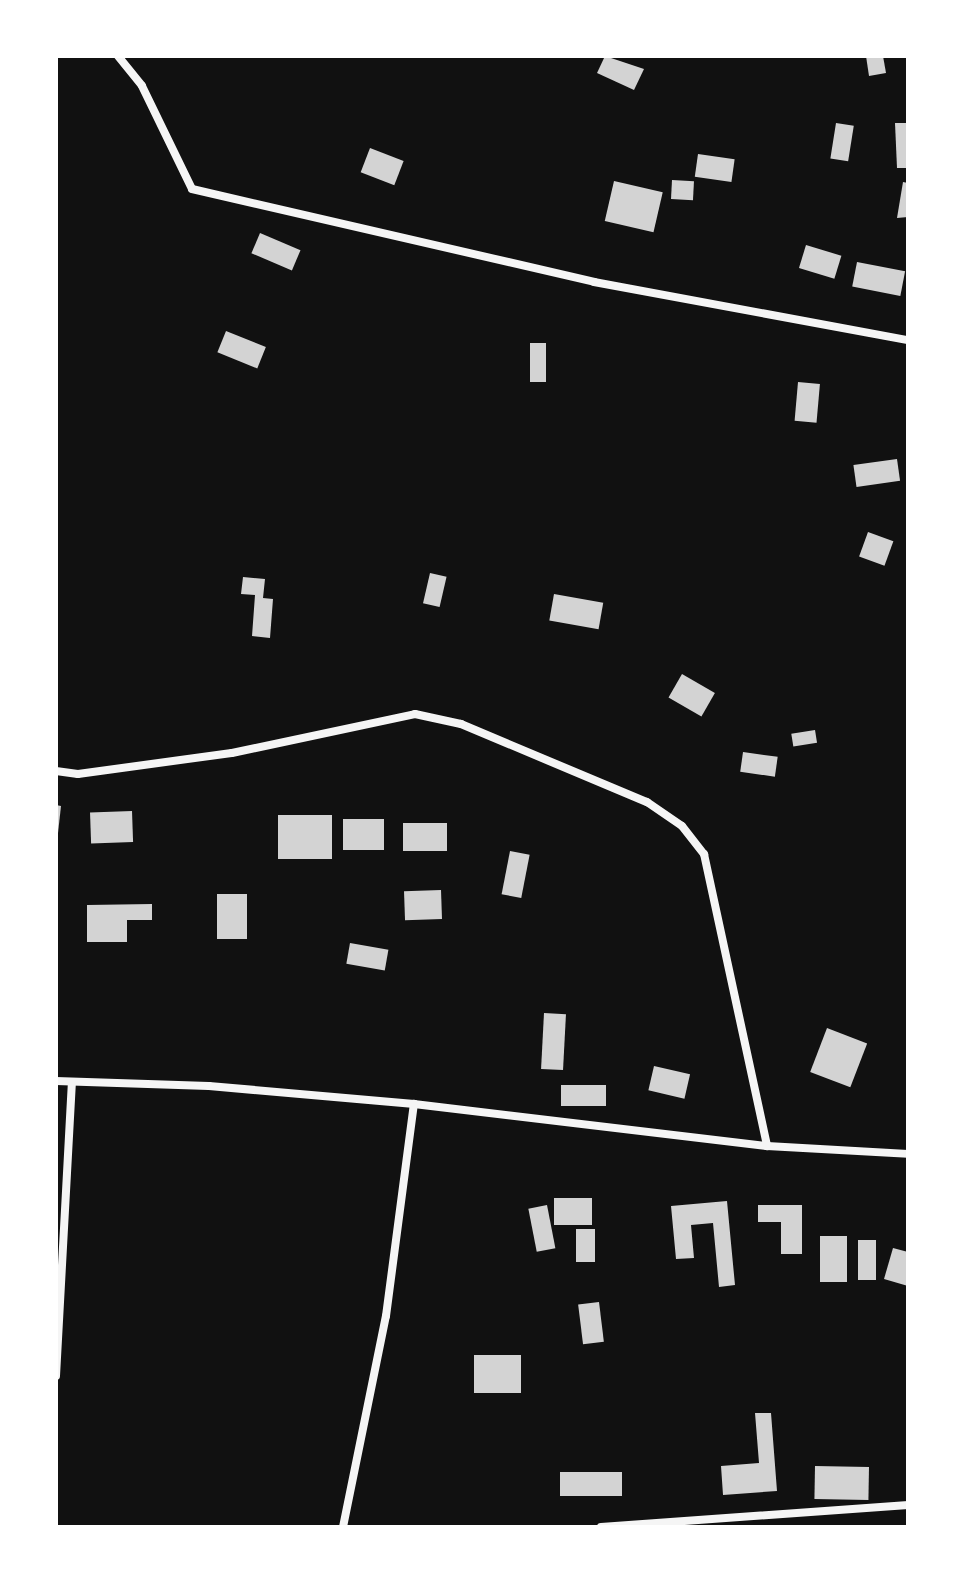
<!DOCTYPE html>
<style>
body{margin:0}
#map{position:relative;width:964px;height:1583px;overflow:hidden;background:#111;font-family:"Fira Sans Condensed",sans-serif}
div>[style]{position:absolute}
.building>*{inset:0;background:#d3d3d3;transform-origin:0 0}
.minor>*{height:8px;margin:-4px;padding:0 4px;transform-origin:4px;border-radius:4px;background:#f5f5f5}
span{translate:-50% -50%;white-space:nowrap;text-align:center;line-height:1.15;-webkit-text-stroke:7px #fff;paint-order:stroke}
.frame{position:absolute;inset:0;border:58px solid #fff;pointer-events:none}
</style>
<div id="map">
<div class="building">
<i style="clip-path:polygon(605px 56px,644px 69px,634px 90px,597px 73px)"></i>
<i style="clip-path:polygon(866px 56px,883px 56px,886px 73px,869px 76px)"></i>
<i style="left:836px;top:123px;width:18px;height:36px;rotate:9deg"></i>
<i style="clip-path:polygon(895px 123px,908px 123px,908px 168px,897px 168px)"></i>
<i style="left:370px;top:148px;width:36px;height:26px;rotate:21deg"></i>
<i style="left:698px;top:154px;width:37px;height:23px;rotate:8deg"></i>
<i style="left:672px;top:180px;width:22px;height:19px;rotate:3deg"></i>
<i style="left:614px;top:181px;width:50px;height:41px;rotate:13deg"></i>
<i style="clip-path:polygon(903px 182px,908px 183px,908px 217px,897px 218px)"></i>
<i style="left:260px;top:233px;width:44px;height:22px;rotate:23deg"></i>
<i style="left:806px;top:245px;width:37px;height:24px;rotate:17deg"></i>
<i style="left:857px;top:262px;width:49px;height:25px;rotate:11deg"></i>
<i style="left:226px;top:331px;width:43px;height:23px;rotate:22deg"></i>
<i style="left:530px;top:343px;width:16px;height:39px"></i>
<i style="left:798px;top:382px;width:22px;height:39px;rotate:5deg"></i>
<i style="left:897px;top:459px;width:22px;height:44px;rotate:82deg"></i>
<i style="left:868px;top:532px;width:27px;height:26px;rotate:20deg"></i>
<i style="left:430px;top:573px;width:17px;height:31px;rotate:13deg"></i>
<i style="clip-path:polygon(243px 577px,265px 579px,263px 598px,273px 599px,270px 638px,252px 636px,255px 595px,241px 594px)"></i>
<i style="left:554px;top:594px;width:50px;height:27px;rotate:10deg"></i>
<i style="left:682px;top:674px;width:38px;height:27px;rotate:30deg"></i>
<i style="left:815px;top:730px;width:13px;height:24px;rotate:81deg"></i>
<i style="left:743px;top:752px;width:35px;height:20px;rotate:8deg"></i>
<i style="clip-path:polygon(56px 805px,61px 806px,58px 833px,56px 833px)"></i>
<i style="left:132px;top:811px;width:31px;height:42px;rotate:88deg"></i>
<i style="left:278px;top:815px;width:54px;height:44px"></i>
<i style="left:343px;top:819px;width:41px;height:31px"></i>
<i style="left:403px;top:823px;width:44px;height:28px"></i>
<i style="left:510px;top:851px;width:20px;height:44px;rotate:11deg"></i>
<i style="left:441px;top:890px;width:29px;height:37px;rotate:88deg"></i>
<i style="left:217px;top:894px;width:30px;height:45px"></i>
<i style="clip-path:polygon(152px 904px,152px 920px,127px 920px,127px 942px,87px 942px,87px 905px)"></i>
<i style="left:350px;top:943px;width:39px;height:21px;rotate:10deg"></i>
<i style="left:544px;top:1013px;width:22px;height:56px;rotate:3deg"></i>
<i style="left:827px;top:1028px;width:43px;height:47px;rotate:21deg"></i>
<i style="left:654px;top:1066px;width:37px;height:25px;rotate:13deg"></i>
<i style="left:561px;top:1085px;width:45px;height:21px"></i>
<i style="left:554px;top:1198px;width:38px;height:27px"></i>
<i style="clip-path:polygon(727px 1201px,735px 1285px,719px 1287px,713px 1223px,691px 1225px,694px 1258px,676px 1259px,671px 1206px)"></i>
<i style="left:547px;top:1205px;width:44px;height:19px;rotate:79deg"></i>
<i style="clip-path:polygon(758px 1205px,802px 1205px,802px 1254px,781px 1254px,781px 1222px,758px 1222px)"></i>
<i style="left:576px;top:1229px;width:19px;height:33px"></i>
<i style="left:820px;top:1236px;width:27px;height:46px"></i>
<i style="left:858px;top:1240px;width:18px;height:40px"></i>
<i style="clip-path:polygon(893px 1248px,908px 1252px,908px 1286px,884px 1279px)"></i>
<i style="left:599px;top:1302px;width:40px;height:21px;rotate:83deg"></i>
<i style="left:474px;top:1355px;width:47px;height:38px"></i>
<i style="clip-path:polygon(755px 1413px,771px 1413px,777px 1491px,723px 1495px,721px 1466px,759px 1463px)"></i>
<i style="left:815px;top:1466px;width:54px;height:33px;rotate:1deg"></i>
<i style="left:560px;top:1472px;width:62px;height:24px"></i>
</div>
<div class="minor">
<i style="left:118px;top:56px;width:38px;rotate:51deg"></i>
<i style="left:142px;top:86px;width:114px;rotate:64.1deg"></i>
<i style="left:192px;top:189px;width:413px;rotate:13deg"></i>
<i style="left:594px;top:282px;width:319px;rotate:10.5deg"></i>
<i style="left:56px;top:771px;width:22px;rotate:8deg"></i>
<i style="left:78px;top:774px;width:155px;rotate:-7.8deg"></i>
<i style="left:232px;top:753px;width:187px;rotate:-12deg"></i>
<i style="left:415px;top:714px;width:47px;rotate:12.3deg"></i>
<i style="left:461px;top:724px;width:202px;rotate:22.8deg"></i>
<i style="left:647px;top:802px;width:42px;rotate:34.4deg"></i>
<i style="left:682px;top:826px;width:36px;rotate:52deg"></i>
<i style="left:704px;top:854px;width:299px;rotate:77.8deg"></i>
<i style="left:56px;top:1081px;width:153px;rotate:1.9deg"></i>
<i style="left:209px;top:1086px;width:206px;rotate:5deg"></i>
<i style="left:414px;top:1104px;width:355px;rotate:6.8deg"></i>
<i style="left:767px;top:1146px;width:141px;rotate:3.2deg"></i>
<i style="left:56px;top:1376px;width:292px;rotate:-86.9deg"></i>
<i style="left:343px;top:1527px;width:215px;rotate:-78.5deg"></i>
<i style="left:386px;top:1316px;width:214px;rotate:-82.5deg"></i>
<i style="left:601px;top:1527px;width:308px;rotate:-4.1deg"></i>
</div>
<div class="frame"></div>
</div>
